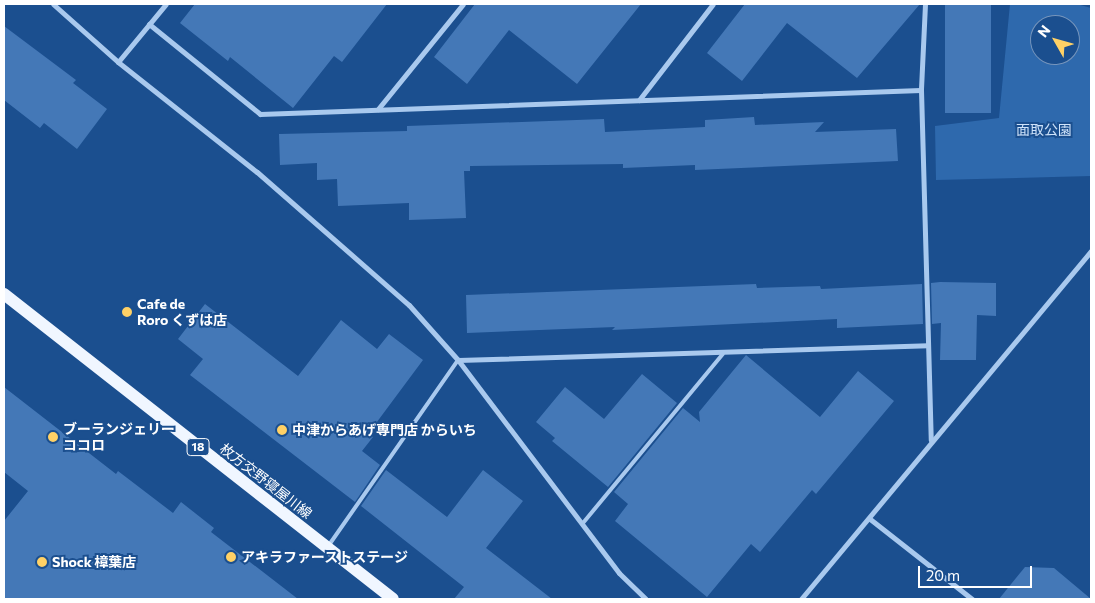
<!DOCTYPE html>
<meta charset="utf-8">
<style>
body{margin:0}
#map{position:relative;width:1095px;height:603px;overflow:hidden;background:#1b4f8f;font-family:Commissioner,"Noto Sans JP",sans-serif}
div>[style]{position:absolute}
.green>*{inset:0;background:#2e69ad}
.building>*{inset:0;background:#4478b7;transform-origin:0 0}
.lane>*{height:4px;margin:-2px;padding:0 2px;transform-origin:2px;border-radius:2px;background:#a9c9ee}
.street>*{height:5px;margin:-2.5px;padding:0 2.5px;transform-origin:2.5px;border-radius:2.5px;background:#a9c9ee}
.primary>*{height:12px;margin:-6px;padding:0 6px;transform-origin:6px;border-radius:6px;background:#f0f6ff}
.dots>*{width:14px;height:14px;translate:-50% -50%;box-sizing:border-box;border:2px solid #1b4f8f;border-radius:50%}
span{translate:-50% -50%;white-space:nowrap;text-align:center;line-height:1.15;-webkit-text-stroke:4px #1b4f8f;paint-order:stroke}
.shield-label span{padding:1px 4px;background:#1b4f8f;border:1px solid;border-radius:4px;-webkit-text-stroke-width:0}
.shield-label{font-size:12px;color:#fff;font-weight:700}
.park-label{font-size:14px;color:#cfe3fa}
.poi-label{font-size:14px;color:#fff;font-weight:700}
.left{translate:0 -50%;text-align:left}
.street-label{font-size:14px;color:#fff}
.frame{position:absolute;inset:0;border:5px solid #fff;pointer-events:none}
.north{position:absolute;left:1030px;top:15px;width:50px;height:50px;box-sizing:border-box;background:#1b4f8f;border:1px solid #7695bc;border-radius:50%;rotate:308deg;font-size:14px;font-weight:700;line-height:20px;text-align:center;color:#fff}
.north::after{content:'';display:block;margin:auto;width:18px;height:22px;background:#ffd166;clip-path:polygon(50% 0,100% 100%,50% 72%,0 100%)}
.scale{position:absolute;left:918px;top:566px;width:114px;height:22px;box-sizing:border-box;border:2px solid #fff;border-top:0;padding-left:6px;font-size:15px;line-height:18px;white-space:nowrap;color:#fff;-webkit-text-stroke:4px #1b4f8f;paint-order:stroke}
</style>
<div id="map">
<div class="green">
<i style="clip-path:polygon(evenodd,1010px 4px,1077px 4px,1091px 8px,1091px 176px,936px 180px,935px 126px,999px 118px,1010px 4px,1040px 25px,1070px 25px,1070px 55px,1040px 55px,1040px 25px)"></i>
</div>
<div class="building">
<i style="clip-path:polygon(195px 4px,387px 4px,342px 62px,334px 56px,293px 108px,230px 57px,228px 61px,180px 23px)"></i>
<i style="clip-path:polygon(475px 4px,641px 4px,577px 84px,509px 30px,467px 84px,434px 57px)"></i>
<i style="clip-path:polygon(745px 4px,920px 4px,857px 78px,787px 23px,742px 81px,707px 53px)"></i>
<i style="left:945px;top:4px;width:46px;height:109px"></i>
<i style="clip-path:polygon(4px 26px,76px 80px,73px 83px,107px 109px,77px 149px,44px 123px,40px 128px,4px 100px)"></i>
<i style="clip-path:polygon(754px 117px,755px 125px,824px 122px,815px 132px,896px 129px,898px 161px,695px 170px,695px 165px,623px 168px,623px 164px,470px 166px,470px 171px,464px 171px,466px 218px,409px 220px,409px 203px,338px 206px,337px 179px,317px 180px,317px 163px,280px 165px,279px 134px,407px 131px,407px 126px,604px 119px,605px 132px,705px 127px,705px 120px)"></i>
<i style="clip-path:polygon(940px 282px,996px 283px,996px 316px,977px 315px,976px 360px,940px 360px,941px 323px,932px 324px,931px 283px)"></i>
<i style="clip-path:polygon(756px 284px,757px 288px,820px 286px,821px 289px,922px 284px,923px 324px,837px 328px,837px 319px,612px 330px,615px 327px,467px 333px,466px 295px)"></i>
<i style="clip-path:polygon(205px 304px,298px 376px,341px 320px,377px 349px,389px 334px,423px 360px,368px 434px,373px 437px,362px 451px,380px 465px,355px 502px,190px 375px,203px 359px,178px 339px)"></i>
<i style="clip-path:polygon(746px 355px,820px 417px,858px 371px,894px 401px,816px 494px,812px 490px,760px 552px,751px 544px,707px 597px,615px 521px,628px 504px,614px 492px,683px 408px,700px 422px,699px 412px)"></i>
<i style="clip-path:polygon(642px 374px,677px 403px,608px 487px,552px 441px,555px 438px,536px 422px,565px 387px,604px 419px)"></i>
<i style="clip-path:polygon(4px 387px,116px 474px,118px 471px,173px 513px,181px 502px,214px 528px,211px 532px,298px 599px,4px 599px,4px 521px,28px 491px,4px 472px)"></i>
<i style="clip-path:polygon(386px 470px,447px 517px,483px 470px,523px 501px,486px 548px,552px 599px,454px 599px,464px 587px,361px 506px)"></i>
<i style="clip-path:polygon(1025px 567px,1054px 568px,1091px 599px,999px 599px)"></i>
</div>
<div class="lane">
<i style="left:583px;top:523px;width:219px;rotate:-50.4deg"></i>
<i style="left:329px;top:545px;width:226px;rotate:-55.1deg"></i>
</div>
<div class="street">
<i style="left:53px;top:4px;width:87px;rotate:41.7deg"></i>
<i style="left:118px;top:62px;width:177px;rotate:38.4deg"></i>
<i style="left:257px;top:172px;width:202px;rotate:41.2deg"></i>
<i style="left:409px;top:305px;width:74px;rotate:48.3deg"></i>
<i style="left:458px;top:360px;width:267px;rotate:52.9deg"></i>
<i style="left:619px;top:573px;width:37px;rotate:44deg"></i>
<i style="left:925px;top:4px;width:86px;rotate:92.7deg"></i>
<i style="left:921px;top:90px;width:350px;rotate:88.4deg"></i>
<i style="left:149px;top:24px;width:143px;rotate:39deg"></i>
<i style="left:260px;top:114px;width:661px;rotate:-2.08deg"></i>
<i style="left:118px;top:62px;width:75px;rotate:-50.4deg"></i>
<i style="left:639px;top:100px;width:121px;rotate:-52.4deg"></i>
<i style="left:378px;top:109px;width:135px;rotate:-51deg"></i>
<i style="left:458px;top:360px;width:470px;rotate:-1.8deg"></i>
<i style="left:870px;top:519px;width:130px;rotate:38.1deg"></i>
<i style="left:801px;top:599px;width:453px;rotate:-50.2deg"></i>
</div>
<div class="primary">
<i style="left:4px;top:294px;width:494px;rotate:38.1deg"></i>
</div>
<div class="dots">
<i style="left:127px;top:312px;background:#ffd166"></i>
<i style="left:282px;top:430px;background:#ffd166"></i>
<i style="left:53px;top:437px;background:#ffd166"></i>
<i style="left:231px;top:557px;background:#ffd166"></i>
<i style="left:42px;top:562px;background:#ffd166"></i>
</div>
<div class="shield-label">
<span style="left:198px;top:447px">18</span>
</div>
<div class="park-label">
<span style="left:1044px;top:130px">面取公園</span>
</div>
<div class="poi-label">
<span class="left" style="left:137px;top:312px">Cafe de<br>Roro くずは店</span>
<span class="left" style="left:63px;top:437px">ブーランジェリー<br>ココロ</span>
<span class="left" style="left:292px;top:430px">中津からあげ専門店 からいち</span>
<span class="left" style="left:241px;top:557px">アキラファーストステージ</span>
<span class="left" style="left:52px;top:562px">Shock 樟葉店</span>
</div>
<div class="street-label">
<span style="left:266px;top:481px;rotate:38deg">枚方交野寝屋川線</span>
</div>
<div class="frame"></div>
<div class="north">N</div>
<div class="scale">20 m</div>
</div>
